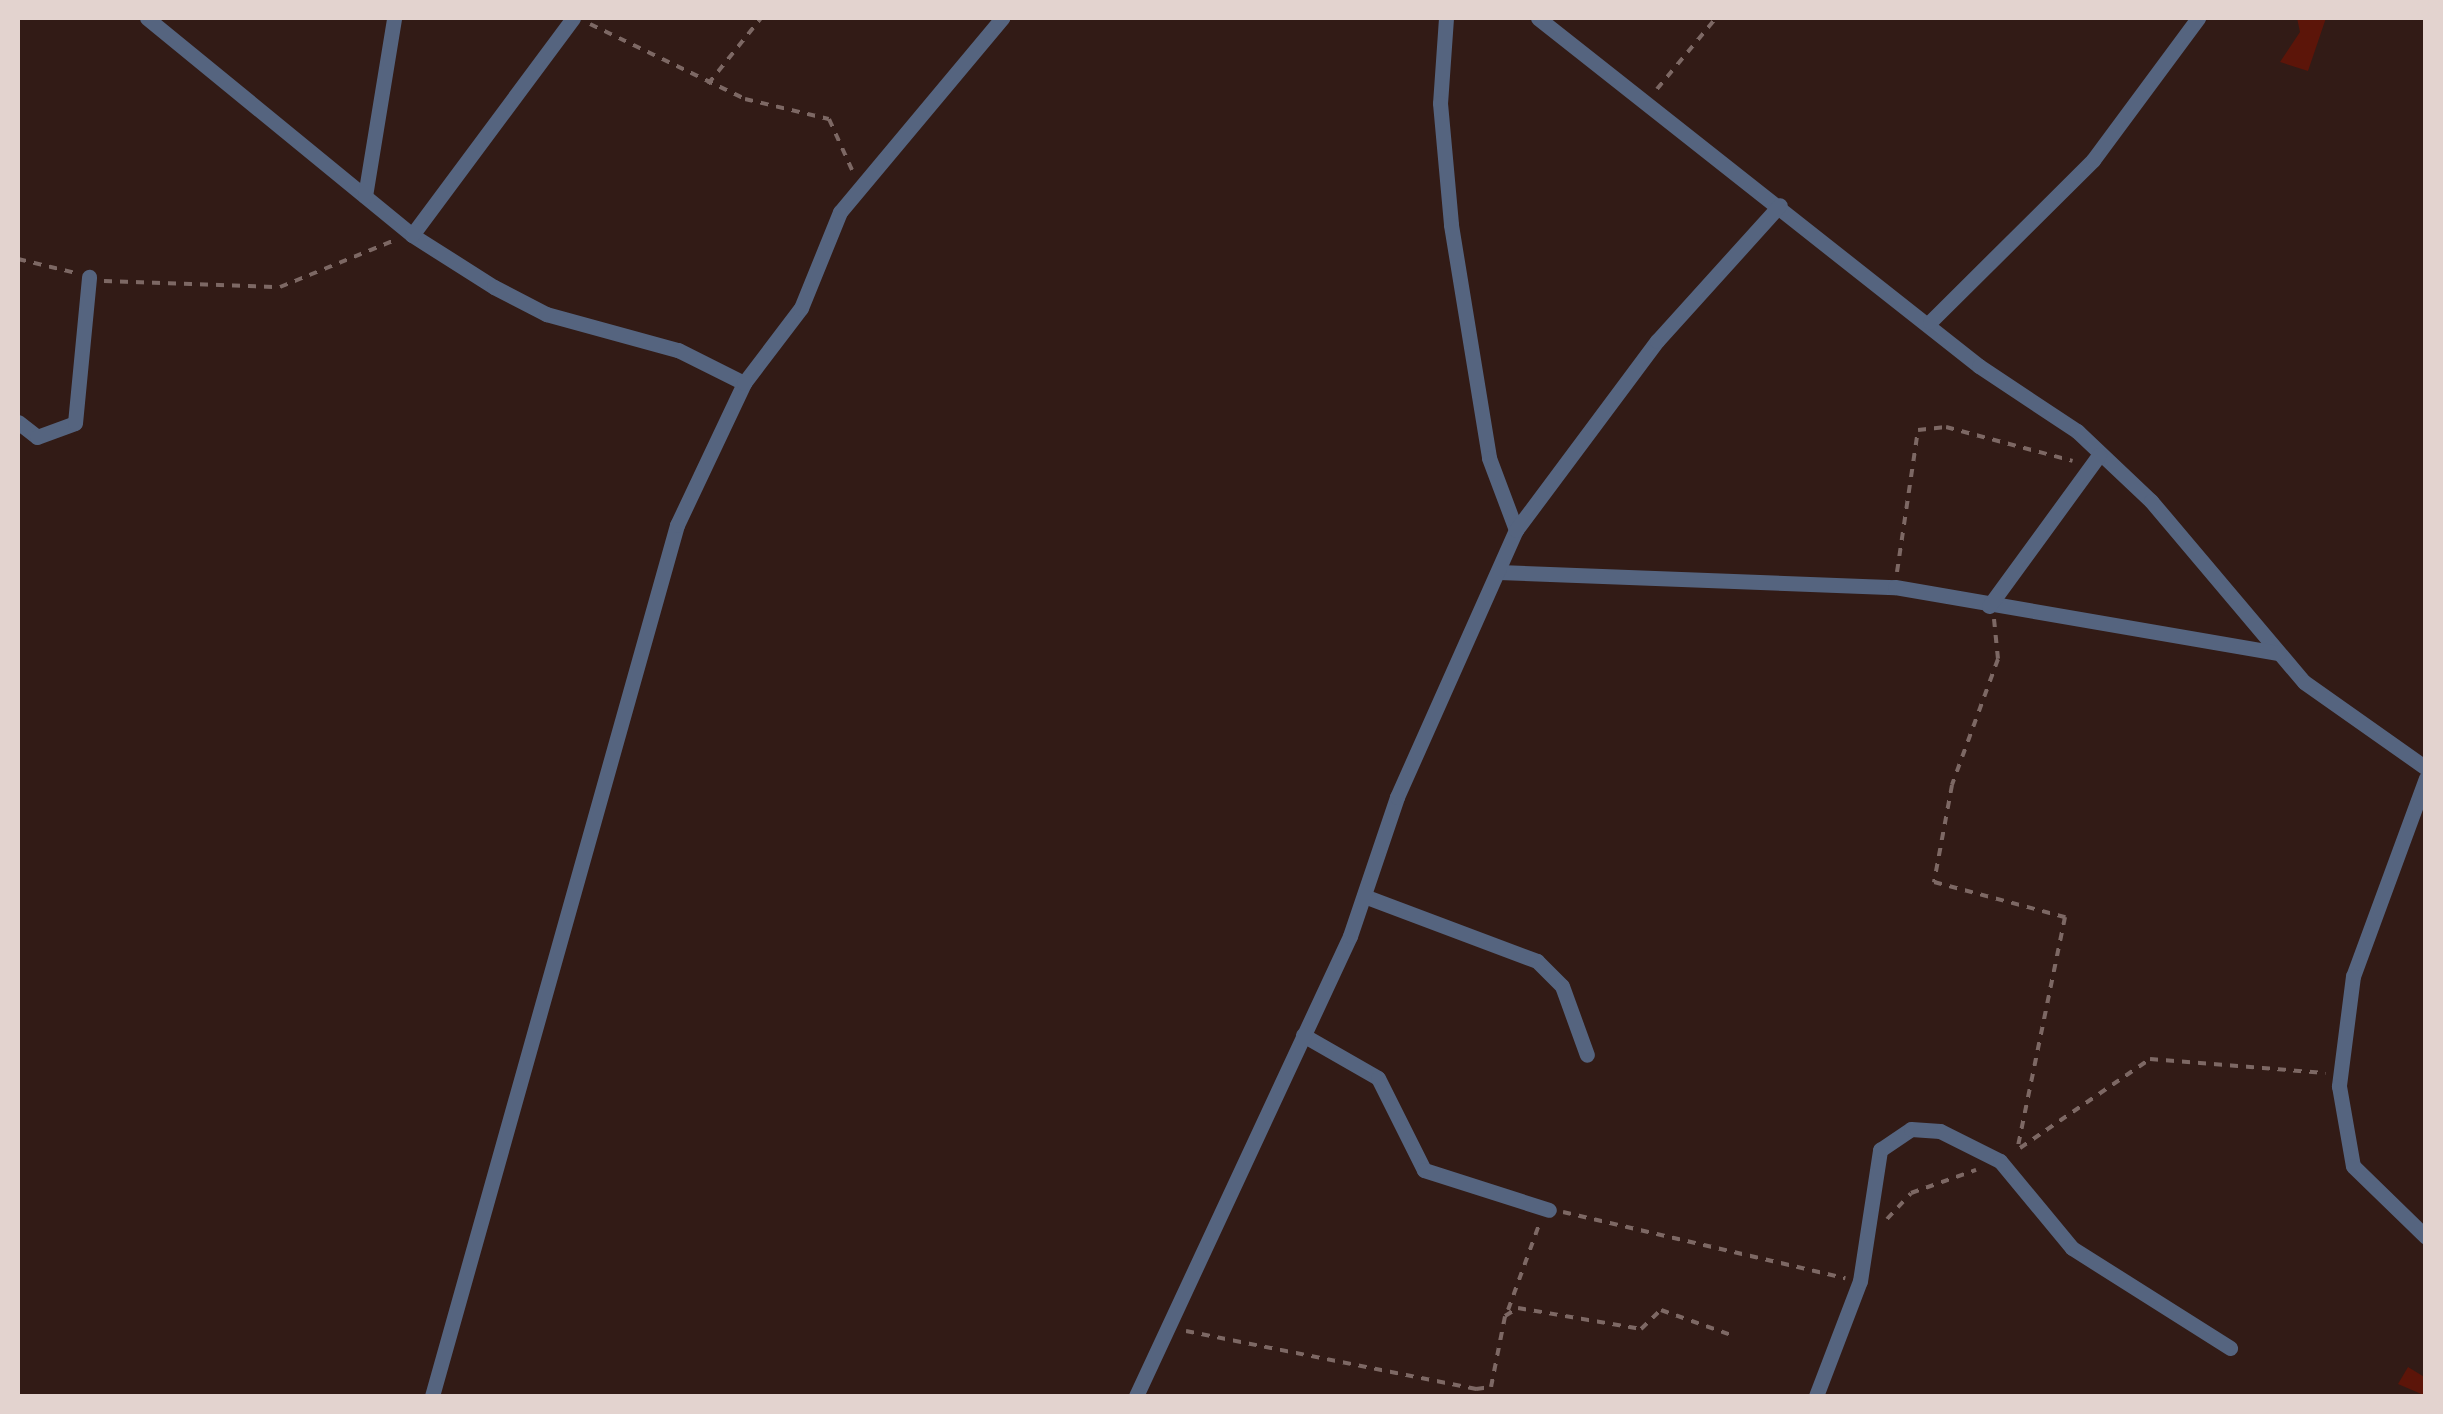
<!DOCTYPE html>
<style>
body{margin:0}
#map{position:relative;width:2443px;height:1414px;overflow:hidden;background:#321b16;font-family:Signika,sans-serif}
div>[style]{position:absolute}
.building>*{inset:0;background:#5c1509}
.path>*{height:4px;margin-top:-2px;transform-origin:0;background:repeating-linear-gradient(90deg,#7d6864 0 8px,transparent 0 16px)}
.street>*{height:15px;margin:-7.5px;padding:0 7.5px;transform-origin:7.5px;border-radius:7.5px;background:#55647f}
span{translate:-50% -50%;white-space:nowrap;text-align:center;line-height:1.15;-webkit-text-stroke:8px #321b16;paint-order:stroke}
.frame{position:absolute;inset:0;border:20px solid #e3d3cf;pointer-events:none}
</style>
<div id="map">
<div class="building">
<i style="clip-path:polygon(2297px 18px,2326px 18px,2308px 71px,2280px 62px,2300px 32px)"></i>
<i style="clip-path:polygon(2408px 1367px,2426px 1378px,2426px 1396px,2398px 1384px)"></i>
</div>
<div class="path">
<i style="left:590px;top:24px;width:172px;rotate:25.8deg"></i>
<i style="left:745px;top:99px;width:86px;rotate:13.4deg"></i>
<i style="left:829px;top:119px;width:56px;rotate:65.7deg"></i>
<i style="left:708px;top:84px;width:85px;rotate:-51.2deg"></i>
<i style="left:1657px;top:89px;width:92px;rotate:-50.3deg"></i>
<i style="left:18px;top:259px;width:60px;rotate:13.6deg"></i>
<i style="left:104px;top:281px;width:176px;rotate:2deg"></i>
<i style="left:280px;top:287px;width:124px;rotate:-22.2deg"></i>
<i style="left:1897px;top:572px;width:144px;rotate:-81.6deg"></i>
<i style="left:1918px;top:430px;width:28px;rotate:-6deg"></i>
<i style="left:1946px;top:427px;width:131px;rotate:15deg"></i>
<i style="left:1994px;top:619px;width:40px;rotate:84.3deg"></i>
<i style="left:1998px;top:659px;width:134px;rotate:110.1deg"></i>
<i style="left:1952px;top:785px;width:99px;rotate:100.5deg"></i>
<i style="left:1934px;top:882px;width:136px;rotate:15deg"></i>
<i style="left:2065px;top:917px;width:238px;rotate:101.6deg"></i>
<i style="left:2020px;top:1148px;width:158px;rotate:-34.4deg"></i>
<i style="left:2150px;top:1059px;width:176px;rotate:4.6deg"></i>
<i style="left:1563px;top:1212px;width:290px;rotate:13.2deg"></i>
<i style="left:1887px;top:1219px;width:35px;rotate:-47deg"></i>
<i style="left:1911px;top:1193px;width:69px;rotate:-19.5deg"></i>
<i style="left:1508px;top:1310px;width:94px;rotate:-70deg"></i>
<i style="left:1186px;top:1331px;width:296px;rotate:11.3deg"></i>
<i style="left:1476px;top:1389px;width:15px;rotate:-8deg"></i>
<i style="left:1491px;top:1387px;width:72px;rotate:-78.8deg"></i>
<i style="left:1505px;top:1316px;width:15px;rotate:-32deg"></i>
<i style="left:1518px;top:1308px;width:125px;rotate:9.7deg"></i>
<i style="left:1641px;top:1329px;width:28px;rotate:-44deg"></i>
<i style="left:1661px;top:1310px;width:77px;rotate:19.6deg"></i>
</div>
<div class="street">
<i style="left:147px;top:18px;width:343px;rotate:39.3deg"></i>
<i style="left:412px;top:235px;width:97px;rotate:32.4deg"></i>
<i style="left:494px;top:287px;width:59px;rotate:27.4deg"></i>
<i style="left:546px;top:314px;width:137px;rotate:15.3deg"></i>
<i style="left:678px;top:350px;width:74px;rotate:26.6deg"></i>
<i style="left:1446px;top:18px;width:85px;rotate:94deg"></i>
<i style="left:1440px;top:103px;width:122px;rotate:84.8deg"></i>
<i style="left:1451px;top:225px;width:236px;rotate:80.7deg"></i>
<i style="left:1489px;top:458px;width:77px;rotate:69.4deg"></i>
<i style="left:1538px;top:18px;width:562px;rotate:38.28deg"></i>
<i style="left:1979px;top:366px;width:118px;rotate:33.6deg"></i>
<i style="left:2077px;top:431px;width:102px;rotate:43.4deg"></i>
<i style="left:2151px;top:501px;width:237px;rotate:49.8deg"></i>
<i style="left:2304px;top:682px;width:149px;rotate:35.2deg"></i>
<i style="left:365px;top:196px;width:180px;rotate:-80.7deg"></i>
<i style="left:412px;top:235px;width:270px;rotate:-53.4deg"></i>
<i style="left:1930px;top:322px;width:230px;rotate:-44.8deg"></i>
<i style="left:2093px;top:160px;width:177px;rotate:-53.5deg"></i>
<i style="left:18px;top:422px;width:24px;rotate:38deg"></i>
<i style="left:37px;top:437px;width:40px;rotate:-20.2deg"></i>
<i style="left:75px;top:423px;width:147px;rotate:-84.5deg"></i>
<i style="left:1499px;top:572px;width:396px;rotate:2.2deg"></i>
<i style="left:1895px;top:587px;width:389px;rotate:9.8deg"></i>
<i style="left:1989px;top:606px;width:187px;rotate:-53.9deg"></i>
<i style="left:2426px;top:778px;width:211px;rotate:110.2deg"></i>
<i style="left:2353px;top:976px;width:111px;rotate:97.3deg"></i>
<i style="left:2339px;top:1086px;width:81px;rotate:80.1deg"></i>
<i style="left:2353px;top:1166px;width:102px;rotate:44.2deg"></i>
<i style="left:1364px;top:896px;width:185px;rotate:20.6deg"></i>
<i style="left:1537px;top:961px;width:35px;rotate:45deg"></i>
<i style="left:1562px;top:986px;width:73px;rotate:70.1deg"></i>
<i style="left:1303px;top:1035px;width:86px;rotate:29.8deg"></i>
<i style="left:1378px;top:1078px;width:103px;rotate:63.4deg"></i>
<i style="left:1424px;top:1170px;width:131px;rotate:17.7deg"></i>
<i style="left:432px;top:1396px;width:905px;rotate:-74.29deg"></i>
<i style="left:677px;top:525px;width:157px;rotate:-64.7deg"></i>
<i style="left:744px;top:383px;width:94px;rotate:-52.8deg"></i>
<i style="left:801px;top:308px;width:104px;rotate:-67.9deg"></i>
<i style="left:840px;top:212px;width:253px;rotate:-50.1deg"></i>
<i style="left:1136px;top:1396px;width:507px;rotate:-65.05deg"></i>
<i style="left:1350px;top:936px;width:147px;rotate:-71.3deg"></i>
<i style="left:1397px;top:797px;width:292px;rotate:-66deg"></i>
<i style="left:1516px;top:530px;width:236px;rotate:-53.3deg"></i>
<i style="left:1657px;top:341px;width:183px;rotate:-47.9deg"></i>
<i style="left:1816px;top:1396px;width:123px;rotate:-69.1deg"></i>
<i style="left:1860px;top:1281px;width:133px;rotate:-81.3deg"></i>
<i style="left:1880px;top:1150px;width:37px;rotate:-34deg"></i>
<i style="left:1911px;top:1129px;width:29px;rotate:4deg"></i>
<i style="left:1940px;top:1131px;width:67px;rotate:26.6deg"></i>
<i style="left:2000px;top:1161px;width:113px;rotate:50.4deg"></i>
<i style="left:2072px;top:1248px;width:187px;rotate:32.3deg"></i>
</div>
<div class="frame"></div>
</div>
